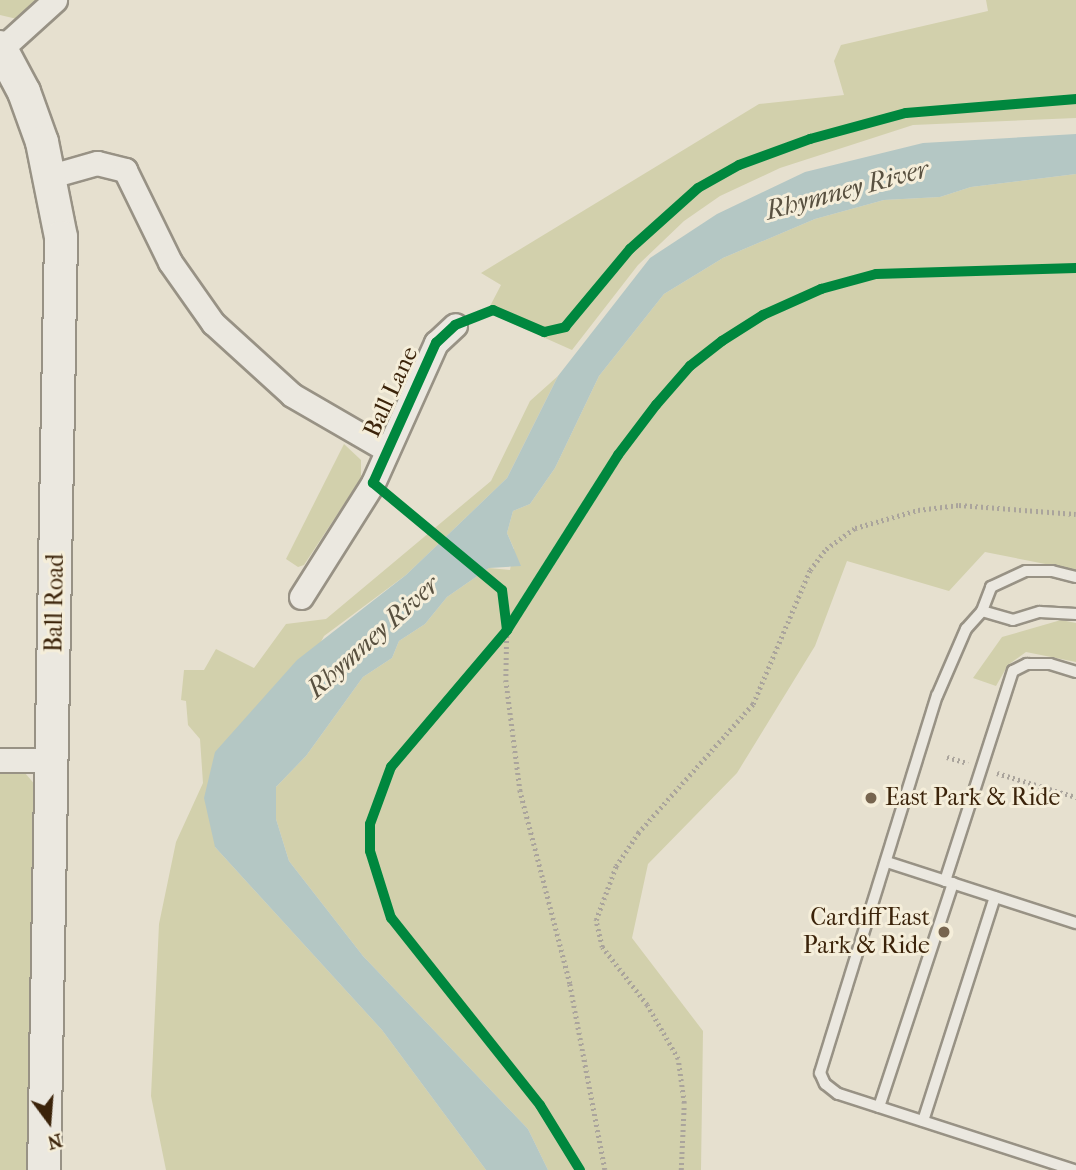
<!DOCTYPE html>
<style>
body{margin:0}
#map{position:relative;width:1076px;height:1170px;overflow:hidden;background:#e6e0cf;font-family:"IM FELL French Canon",serif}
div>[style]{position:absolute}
.green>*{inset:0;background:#d2d0ac}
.water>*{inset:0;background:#b4c7c4}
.path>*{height:4.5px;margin-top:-2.25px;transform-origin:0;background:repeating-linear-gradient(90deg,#aaa49c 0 2px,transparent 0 5.5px)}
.roads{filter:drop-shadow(2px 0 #989285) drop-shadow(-2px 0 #989285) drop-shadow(0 2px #989285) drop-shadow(0 -2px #989285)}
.lane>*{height:10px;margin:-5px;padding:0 5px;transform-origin:5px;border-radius:5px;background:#ebe8e0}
.street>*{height:23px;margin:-11.5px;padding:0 11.5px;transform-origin:11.5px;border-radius:11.5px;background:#ebe8e0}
.secondary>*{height:32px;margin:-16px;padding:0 16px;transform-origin:16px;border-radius:16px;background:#ebe8e0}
.cycleway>*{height:10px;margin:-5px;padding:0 5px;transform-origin:5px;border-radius:5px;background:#00873e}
.dots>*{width:19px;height:19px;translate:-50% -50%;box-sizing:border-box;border:4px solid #f5eeda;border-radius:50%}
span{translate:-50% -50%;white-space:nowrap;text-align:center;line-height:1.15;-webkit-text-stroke:6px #f5eeda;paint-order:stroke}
.street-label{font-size:24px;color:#3b230a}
.poi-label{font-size:24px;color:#3b230a}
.left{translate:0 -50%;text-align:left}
.right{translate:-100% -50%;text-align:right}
.water-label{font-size:26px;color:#595140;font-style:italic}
.north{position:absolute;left:14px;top:1086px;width:70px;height:70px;-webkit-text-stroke:5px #f5eeda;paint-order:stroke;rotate:164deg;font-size:19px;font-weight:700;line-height:28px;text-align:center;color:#3b230a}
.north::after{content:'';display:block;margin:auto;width:24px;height:32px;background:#3b230a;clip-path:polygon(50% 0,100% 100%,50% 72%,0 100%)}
</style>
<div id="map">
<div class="green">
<i style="clip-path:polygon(0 0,44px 0,17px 19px,0 15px)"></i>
<i style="clip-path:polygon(986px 0,1076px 0,1076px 118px,913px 125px,780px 168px,720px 196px,684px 221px,638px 265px,572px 350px,487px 312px,501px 285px,481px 273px,759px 104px,844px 95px,834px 61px,841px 45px,988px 11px)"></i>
<i style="clip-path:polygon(1076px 174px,1076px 570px,985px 552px,949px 591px,847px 561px,815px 646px,737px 773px,648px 864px,632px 938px,703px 1031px,701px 1170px,548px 1170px,528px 1129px,363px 956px,289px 861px,276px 819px,276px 787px,306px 756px,363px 677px,392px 658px,399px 641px,425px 624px,447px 597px,489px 568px,510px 570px,514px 549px,507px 533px,513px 511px,530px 504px,555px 468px,599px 376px,664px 294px,723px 258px,815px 219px,884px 200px,940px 197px,971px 187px)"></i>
<i style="clip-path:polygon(558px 376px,507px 478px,406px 575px,324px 636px,215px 847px,382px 1030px,486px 1170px,166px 1170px,151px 1096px,159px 924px,176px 842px,203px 783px,200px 739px,188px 725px,186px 701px,181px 700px,184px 670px,204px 670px,216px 649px,254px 668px,286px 624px,326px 619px,491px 481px,530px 401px)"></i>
<i style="clip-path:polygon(344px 444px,361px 460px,361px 478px,304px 565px,298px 567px,286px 559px)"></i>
<i style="clip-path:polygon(1061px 620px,1076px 623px,1076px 662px,1026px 652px,1008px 665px,996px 686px,973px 678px,1002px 637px)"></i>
<i style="clip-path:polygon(0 766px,25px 773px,37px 787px,32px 1170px,0 1170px)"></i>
</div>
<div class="water">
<i style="clip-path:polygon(1076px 134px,1076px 174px,971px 187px,940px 197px,884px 200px,815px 219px,723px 258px,664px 294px,599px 376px,555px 468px,530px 504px,513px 511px,507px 533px,521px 566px,489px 568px,447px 597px,425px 624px,399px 641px,392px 658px,363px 677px,306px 756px,276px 787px,276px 819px,289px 861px,363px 956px,528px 1129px,548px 1170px,486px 1170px,382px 1030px,215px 847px,204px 798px,215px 752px,297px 660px,406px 575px,507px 478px,558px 376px,650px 258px,717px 214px,805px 172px,923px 143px)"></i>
</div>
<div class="path">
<i style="left:507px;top:630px;width:50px;rotate:91.1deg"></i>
<i style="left:506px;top:680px;width:111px;rotate:82.7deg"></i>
<i style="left:520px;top:790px;width:200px;rotate:75.5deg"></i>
<i style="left:570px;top:984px;width:189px;rotate:79.3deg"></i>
<i style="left:947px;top:757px;width:22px;rotate:16deg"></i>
<i style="left:997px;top:773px;width:83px;rotate:16.9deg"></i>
<i style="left:681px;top:1170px;width:67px;rotate:-87.4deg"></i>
<i style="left:684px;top:1103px;width:44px;rotate:-97.8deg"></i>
<i style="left:678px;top:1059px;width:62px;rotate:-119.9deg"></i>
<i style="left:647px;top:1005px;width:73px;rotate:-127.8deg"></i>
<i style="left:602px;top:947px;width:28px;rotate:-103deg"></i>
<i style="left:596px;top:920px;width:58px;rotate:-69.7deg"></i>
<i style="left:616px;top:866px;width:40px;rotate:-56deg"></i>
<i style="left:638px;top:833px;width:173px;rotate:-48.3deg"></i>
<i style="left:753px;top:704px;width:146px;rotate:-67deg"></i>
<i style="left:810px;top:570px;width:26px;rotate:-53deg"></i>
<i style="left:826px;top:549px;width:36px;rotate:-36deg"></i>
<i style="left:855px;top:528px;width:66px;rotate:-15.9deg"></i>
<i style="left:918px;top:510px;width:41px;rotate:-7deg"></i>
<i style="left:959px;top:505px;width:117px;rotate:4.4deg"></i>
</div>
<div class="roads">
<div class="lane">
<i style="left:982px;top:611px;width:32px;rotate:16deg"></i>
<i style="left:1013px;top:620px;width:28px;rotate:-17deg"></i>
<i style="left:1040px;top:612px;width:36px;rotate:3deg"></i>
<i style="left:887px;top:862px;width:199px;rotate:17.9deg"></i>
<i style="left:945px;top:881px;width:221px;rotate:-72.1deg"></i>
<i style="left:1013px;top:671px;width:16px;rotate:-27deg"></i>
<i style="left:1027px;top:664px;width:23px"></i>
<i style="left:1050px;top:664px;width:27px;rotate:17deg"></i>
<i style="left:879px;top:1107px;width:236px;rotate:-71.7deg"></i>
<i style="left:923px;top:1121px;width:235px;rotate:-72.2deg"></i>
<i style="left:1074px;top:1170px;width:248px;rotate:-162.1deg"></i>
<i style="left:838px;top:1094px;width:16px;rotate:-142deg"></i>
<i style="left:825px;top:1084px;width:12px;rotate:-114deg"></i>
<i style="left:820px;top:1073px;width:395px;rotate:-72.8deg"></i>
<i style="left:937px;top:696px;width:73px;rotate:-66.6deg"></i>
<i style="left:966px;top:629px;width:24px;rotate:-48deg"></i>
<i style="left:982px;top:611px;width:26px;rotate:-69deg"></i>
<i style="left:991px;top:587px;width:38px;rotate:-25deg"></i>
<i style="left:1026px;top:571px;width:26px"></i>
<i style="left:1052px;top:571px;width:25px;rotate:14deg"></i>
</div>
<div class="street">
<i style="left:1px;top:49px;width:73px;rotate:-42.2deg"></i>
<i style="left:51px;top:176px;width:48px;rotate:-15.8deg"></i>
<i style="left:97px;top:163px;width:29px;rotate:14deg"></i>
<i style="left:125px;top:170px;width:102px;rotate:63.9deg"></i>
<i style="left:170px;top:262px;width:75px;rotate:54.8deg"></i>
<i style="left:213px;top:323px;width:107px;rotate:42.3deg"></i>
<i style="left:292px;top:395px;width:110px;rotate:30.1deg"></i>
<i style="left:301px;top:597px;width:135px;rotate:-57.7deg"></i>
<i style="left:373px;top:483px;width:154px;rotate:-65.8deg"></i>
<i style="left:436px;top:343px;width:26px;rotate:-43deg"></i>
<i style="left:0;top:760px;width:52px"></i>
</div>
<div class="secondary">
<i style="left:0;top:47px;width:51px;rotate:61.9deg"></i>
<i style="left:24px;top:92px;width:53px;rotate:70.2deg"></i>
<i style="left:42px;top:142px;width:97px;rotate:78.7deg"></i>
<i style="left:61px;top:237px;width:933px;rotate:91.04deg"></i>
</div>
</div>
<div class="cycleway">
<i style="left:507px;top:630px;width:40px;rotate:-97.1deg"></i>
<i style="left:502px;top:590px;width:168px;rotate:-140.3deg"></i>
<i style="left:373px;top:483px;width:154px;rotate:-65.8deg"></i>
<i style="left:436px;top:343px;width:26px;rotate:-43deg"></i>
<i style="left:455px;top:325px;width:41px;rotate:-21.5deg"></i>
<i style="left:493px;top:310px;width:56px;rotate:23.3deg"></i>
<i style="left:544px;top:332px;width:22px;rotate:-13deg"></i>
<i style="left:565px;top:327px;width:102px;rotate:-50.2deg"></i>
<i style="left:630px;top:249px;width:91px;rotate:-41.9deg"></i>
<i style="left:698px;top:188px;width:47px;rotate:-29.3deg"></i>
<i style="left:739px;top:165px;width:76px;rotate:-20.1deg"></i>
<i style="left:810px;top:139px;width:99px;rotate:-15.2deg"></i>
<i style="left:906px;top:113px;width:171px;rotate:-4.7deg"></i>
<i style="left:580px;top:1170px;width:76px;rotate:-121.6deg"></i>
<i style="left:540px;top:1105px;width:239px;rotate:-128.5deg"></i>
<i style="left:391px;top:918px;width:70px;rotate:-107.4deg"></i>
<i style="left:370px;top:851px;width:27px;rotate:-90deg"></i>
<i style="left:370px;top:824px;width:61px;rotate:-69.8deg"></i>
<i style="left:391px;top:767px;width:180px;rotate:-49.7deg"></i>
<i style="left:507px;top:630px;width:207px;rotate:-57.6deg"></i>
<i style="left:618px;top:455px;width:63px;rotate:-52.8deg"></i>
<i style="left:656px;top:405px;width:52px;rotate:-48.9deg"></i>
<i style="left:690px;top:366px;width:41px;rotate:-38deg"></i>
<i style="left:722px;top:341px;width:49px;rotate:-32.4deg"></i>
<i style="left:763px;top:315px;width:64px;rotate:-24.1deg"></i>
<i style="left:821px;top:289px;width:57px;rotate:-15.3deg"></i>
<i style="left:876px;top:274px;width:200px;rotate:-1.7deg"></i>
</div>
<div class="dots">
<i style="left:871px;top:798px;background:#77654f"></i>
<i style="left:944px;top:932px;background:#77654f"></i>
</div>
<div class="street-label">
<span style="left:391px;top:392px;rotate:-65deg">Ball Lane</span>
<span style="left:55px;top:603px;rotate:-89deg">Ball Road</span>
</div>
<div class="poi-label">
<span class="left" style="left:885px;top:798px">East Park &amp; Ride</span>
<span class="right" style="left:930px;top:932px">Cardiff East<br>Park &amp; Ride</span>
</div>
<div class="water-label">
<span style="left:847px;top:190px;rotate:-15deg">Rhymney River</span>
<span style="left:373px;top:637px;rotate:-42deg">Rhymney River</span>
</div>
<div class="north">N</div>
</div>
